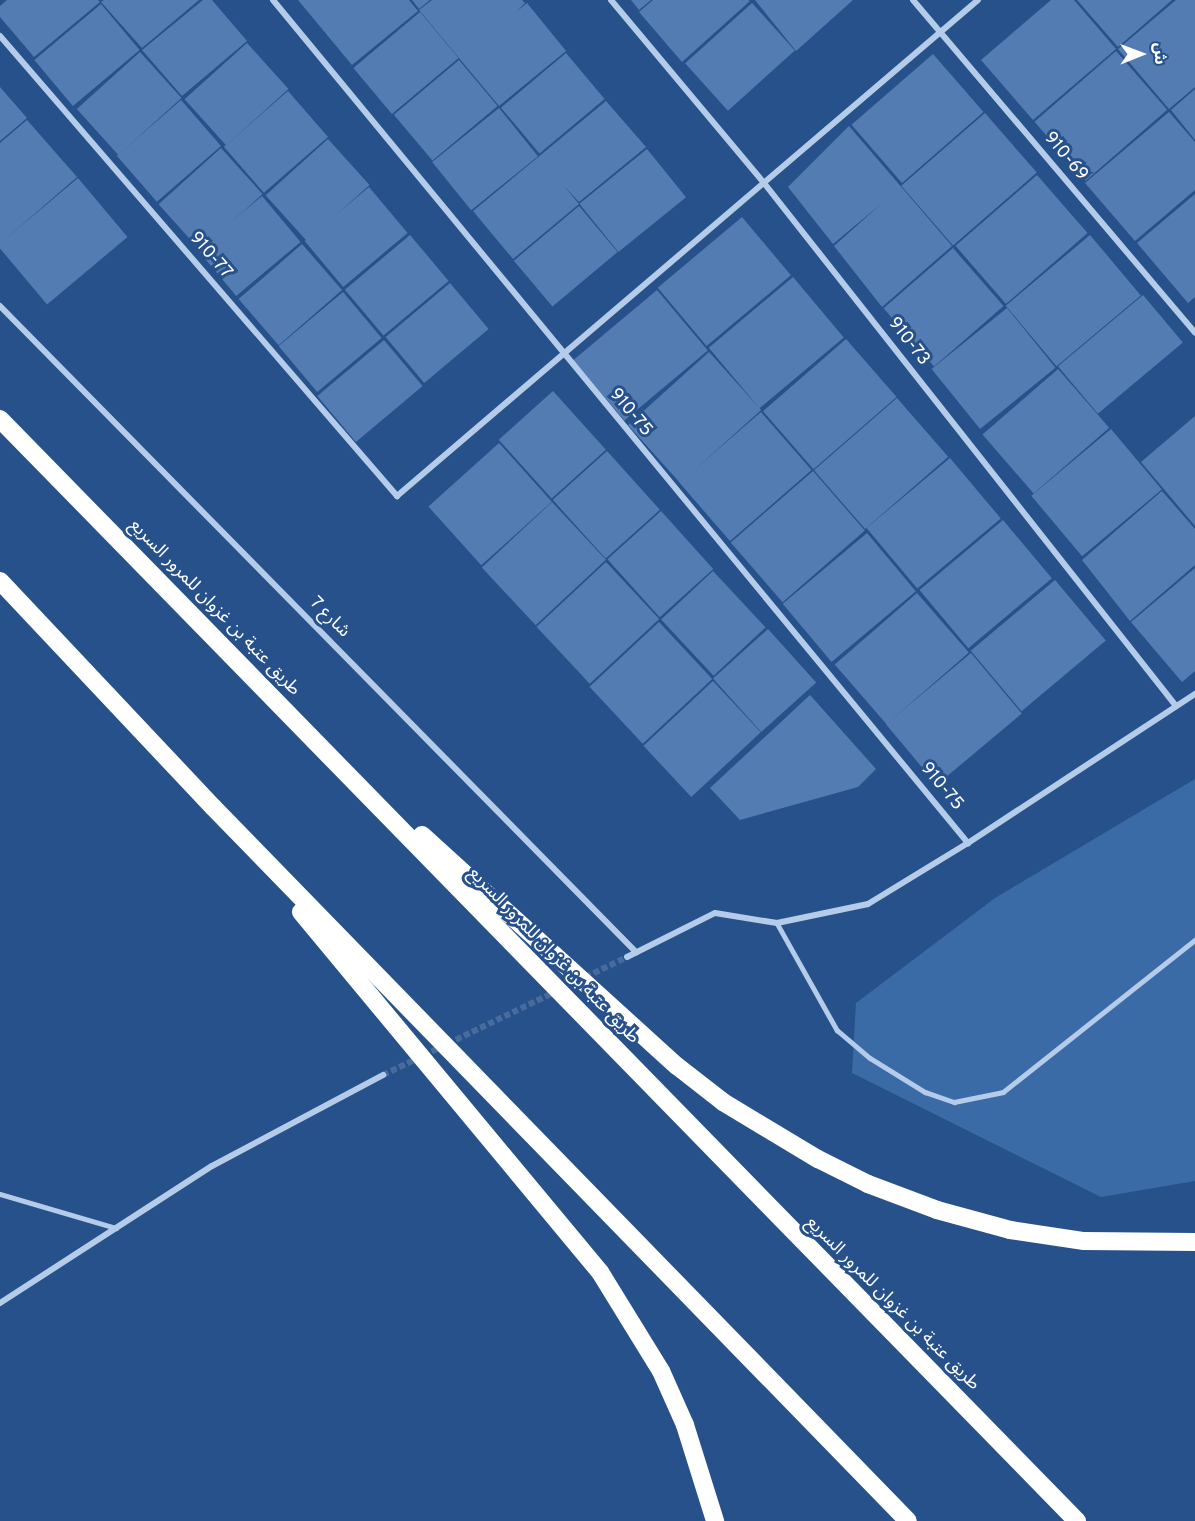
<!DOCTYPE html>
<meta charset="utf-8">
<style>
body{margin:0}
#map{position:relative;width:1195px;height:1521px;overflow:hidden;background:#27518a;font-family:Overpass,"Noto Sans Arabic",sans-serif}
div>[style]{position:absolute}
.green>*{inset:0;background:#3b6ba6}
.building>*{inset:0;background:#537db2;transform-origin:0 0}
.street-tunnel>*{height:6px;margin-top:-3px;transform-origin:0;background:repeating-linear-gradient(90deg,#476b9c 0 6px,transparent 0 9px)}
.lane>*{height:4.5px;margin:-2.25px;padding:0 2.25px;transform-origin:2.25px;border-radius:2.25px;background:#b4cce9}
.street>*{height:6px;margin:-3px;padding:0 3px;transform-origin:3px;border-radius:3px;background:#b4cce9}
.highway-bridge>*{height:18px;margin:-9px;padding:0 9px;transform-origin:9px;border-radius:9px;background:#fff}
span{translate:-50% -50%;white-space:nowrap;text-align:center;line-height:1.15;-webkit-text-stroke:6px #27518a;paint-order:stroke}
.street-label{font-size:18px;color:#fff}
.north{position:absolute;left:1111px;top:24px;width:60px;height:60px;-webkit-text-stroke:4px #27518a;paint-order:stroke;rotate:89deg;font-size:16px;font-weight:700;line-height:24px;text-align:center;color:#fff}
.north::after{content:'';display:block;margin:auto;width:21px;height:27px;background:#fff;clip-path:polygon(50% 0,100% 100%,50% 72%,0 100%)}
</style>
<div id="map">
<div class="green">
<i style="clip-path:polygon(1195px 779px,1195px 1181px,1101px 1197px,852px 1073px,856px 1003px,995px 898px)"></i>
</div>
<div class="building">
<i style="clip-path:polygon(7px 0,98px 0,100px 2px,34px 57px,0 17px,0 6px)"></i>
<i style="clip-path:polygon(104px 0,199px 0,142px 48px,101px 2px)"></i>
<i style="clip-path:polygon(203px 0,212px 0,247px 41px,182px 96px,142px 50px)"></i>
<i style="clip-path:polygon(298px 0,409px 0,418px 11px,352px 65px)"></i>
<i style="clip-path:polygon(412px 0,430px 0,419px 9px)"></i>
<i style="clip-path:polygon(432px 0,522px 0,525px 3px,516px 12px,527px 3px,566px 51px,499px 106px,419px 10px)"></i>
<i style="clip-path:polygon(631px 0,651px 0,639px 10px)"></i>
<i style="clip-path:polygon(653px 0,748px 0,750px 1px,682px 62px,639px 12px)"></i>
<i style="clip-path:polygon(755px 0,853px 0,796px 51px)"></i>
<i style="clip-path:polygon(1051px 0,1074px 0,1116px 49px,1033px 120px,981px 60px)"></i>
<i style="clip-path:polygon(1077px 0,1172px 0,1118px 47px)"></i>
<i style="clip-path:polygon(1176px 0,1195px 0,1195px 87px,1169px 109px,1118px 49px)"></i>
<i style="left:752px;top:3px;width:64px;height:90px;rotate:48deg"></i>
<i style="left:101px;top:4px;width:60px;height:87px;rotate:50deg"></i>
<i style="left:420px;top:12px;width:60px;height:87px;rotate:50deg"></i>
<i style="left:247px;top:43px;width:62px;height:84px;rotate:48deg"></i>
<i style="left:1116px;top:51px;width:78px;height:108px;rotate:49deg"></i>
<i style="left:140px;top:52px;width:62px;height:85px;rotate:48deg"></i>
<i style="left:566px;top:53px;width:60px;height:85px;rotate:50deg"></i>
<i style="left:933px;top:54px;width:77px;height:108px;rotate:49deg"></i>
<i style="left:459px;top:60px;width:60px;height:85px;rotate:50deg"></i>
<i style="clip-path:polygon(0 87px,27px 118px,0 141px)"></i>
<i style="clip-path:polygon(1195px 89px,1195px 140px,1171px 110px)"></i>
<i style="left:288px;top:91px;width:61px;height:85px;rotate:49deg"></i>
<i style="left:181px;top:100px;width:61px;height:85px;rotate:49deg"></i>
<i style="clip-path:polygon(606px 101px,646px 147px,579px 202px,564px 186px,579px 204px,513px 259px,473px 211px)"></i>
<i style="left:499px;top:108px;width:62px;height:86px;rotate:51deg"></i>
<i style="clip-path:polygon(1169px 112px,1195px 142px,1195px 190px,1135px 241px,1085px 183px)"></i>
<i style="left:985px;top:113px;width:79px;height:111px;rotate:49deg"></i>
<i style="clip-path:polygon(27px 120px,77px 177px,0 244px,0 143px)"></i>
<i style="clip-path:polygon(849px 126px,952px 246px,882px 307px,834px 246px,881px 204px,833px 244px,788px 187px)"></i>
<i style="left:328px;top:139px;width:62px;height:84px;rotate:48deg"></i>
<i style="left:221px;top:148px;width:62px;height:84px;rotate:48deg"></i>
<i style="left:647px;top:149px;width:62px;height:87px;rotate:51deg"></i>
<i style="left:1037px;top:175px;width:77px;height:108px;rotate:49deg"></i>
<i style="left:78px;top:178px;width:77px;height:105px;rotate:50deg"></i>
<i style="left:369px;top:187px;width:60px;height:84px;rotate:50deg"></i>
<i style="clip-path:polygon(1195px 194px,1195px 297px,1188px 303px,1137px 243px)"></i>
<i style="left:262px;top:196px;width:60px;height:84px;rotate:50deg"></i>
<i style="left:579px;top:206px;width:60px;height:85px;rotate:50deg"></i>
<i style="left:742px;top:217px;width:76px;height:110px;rotate:50deg"></i>
<i style="left:410px;top:235px;width:60px;height:85px;rotate:50deg"></i>
<i style="left:1090px;top:235px;width:79px;height:110px;rotate:50deg"></i>
<i style="left:302px;top:244px;width:61px;height:84px;rotate:49deg"></i>
<i style="left:953px;top:248px;width:77px;height:92px;rotate:49deg"></i>
<i style="left:793px;top:277px;width:79px;height:110px;rotate:50deg"></i>
<i style="left:450px;top:283px;width:60px;height:84px;rotate:50deg"></i>
<i style="left:657px;top:290px;width:79px;height:109px;rotate:50deg"></i>
<i style="left:343px;top:292px;width:60px;height:84px;rotate:50deg"></i>
<i style="left:1143px;top:295px;width:62px;height:111px;rotate:50deg"></i>
<i style="left:1007px;top:308px;width:77px;height:97px;rotate:51deg"></i>
<i style="left:846px;top:339px;width:77px;height:110px;rotate:49deg"></i>
<i style="left:384px;top:340px;width:60px;height:87px;rotate:50deg"></i>
<i style="left:709px;top:352px;width:78px;height:109px;rotate:48deg"></i>
<i style="left:1058px;top:369px;width:78px;height:100px;rotate:49deg"></i>
<i style="left:553px;top:391px;width:79px;height:73px;rotate:48deg"></i>
<i style="left:897px;top:398px;width:78px;height:110px;rotate:49deg"></i>
<i style="left:761px;top:412px;width:77px;height:108px;rotate:49deg"></i>
<i style="clip-path:polygon(1195px 416px,1195px 526px,1141px 462px)"></i>
<i style="left:1111px;top:429px;width:79px;height:104px;rotate:50deg"></i>
<i style="left:499px;top:443px;width:79px;height:95px;rotate:48deg"></i>
<i style="left:607px;top:451px;width:79px;height:73px;rotate:48deg"></i>
<i style="left:950px;top:458px;width:79px;height:109px;rotate:50deg"></i>
<i style="left:813px;top:471px;width:79px;height:109px;rotate:49deg"></i>
<i style="clip-path:polygon(1162px 491px,1195px 529px,1195px 565px,1130px 621px,1082px 560px)"></i>
<i style="left:552px;top:502px;width:79px;height:96px;rotate:47deg"></i>
<i style="left:661px;top:511px;width:78px;height:72px;rotate:48deg"></i>
<i style="left:1003px;top:520px;width:76px;height:109px;rotate:50deg"></i>
<i style="left:867px;top:533px;width:76px;height:110px;rotate:50deg"></i>
<i style="left:606px;top:562px;width:78px;height:95px;rotate:47deg"></i>
<i style="clip-path:polygon(1195px 568px,1195px 671px,1182px 682px,1131px 622px)"></i>
<i style="left:713px;top:571px;width:77px;height:71px;rotate:47deg"></i>
<i style="left:1055px;top:580px;width:79px;height:110px;rotate:50deg"></i>
<i style="left:917px;top:593px;width:79px;height:109px;rotate:49deg"></i>
<i style="left:659px;top:622px;width:78px;height:95px;rotate:47deg"></i>
<i style="left:768px;top:629px;width:72px;height:74px;rotate:48deg"></i>
<i style="left:971px;top:653px;width:79px;height:111px;rotate:50deg"></i>
<i style="left:713px;top:681px;width:70px;height:95px;rotate:47deg"></i>
<i style="clip-path:polygon(810px 695px,876px 769px,858px 787px,740px 820px,710px 788px)"></i>
</div>
<div class="street-tunnel">
<i style="left:383px;top:1075px;width:271px;rotate:-25.8deg"></i>
</div>
<div class="lane">
<i style="left:777px;top:923px;width:123px;rotate:60.7deg"></i>
<i style="left:837px;top:1030px;width:43px;rotate:40.3deg"></i>
<i style="left:870px;top:1058px;width:65px;rotate:31.7deg"></i>
<i style="left:925px;top:1092px;width:31px;rotate:19deg"></i>
<i style="left:954px;top:1102px;width:50px;rotate:-11.5deg"></i>
<i style="left:1003px;top:1092px;width:245px;rotate:-38.4deg"></i>
<i style="left:0;top:1194px;width:121px;rotate:16.3deg"></i>
</div>
<div class="street">
<i style="left:273px;top:0;width:1093px;rotate:50.5deg"></i>
<i style="left:611px;top:0;width:239px;rotate:50.1deg"></i>
<i style="left:764px;top:183px;width:666px;rotate:51.77deg"></i>
<i style="left:913px;top:0;width:436px;rotate:49.7deg"></i>
<i style="left:0;top:36px;width:608px;rotate:49.2deg"></i>
<i style="left:397px;top:496px;width:764px;rotate:-40.49deg"></i>
<i style="left:0;top:306px;width:907px;rotate:45.45deg"></i>
<i style="left:627px;top:957px;width:98px;rotate:-26.6deg"></i>
<i style="left:715px;top:913px;width:63px;rotate:9.2deg"></i>
<i style="left:777px;top:923px;width:93px;rotate:-11.8deg"></i>
<i style="left:868px;top:904px;width:117px;rotate:-31.4deg"></i>
<i style="left:968px;top:843px;width:272px;rotate:-33.3deg"></i>
<i style="left:0;top:1303px;width:252px;rotate:-32.9deg"></i>
<i style="left:212px;top:1166px;width:194px;rotate:-28deg"></i>
</div>
<div class="highway-bridge">
<i style="left:0;top:419px;width:1541px;rotate:45.66deg"></i>
<i style="left:0;top:581px;width:311px;rotate:46.7deg"></i>
<i style="left:213px;top:807px;width:996px;rotate:45.77deg"></i>
<i style="left:422px;top:835px;width:344px;rotate:42.2deg"></i>
<i style="left:677px;top:1066px;width:58px;rotate:38deg"></i>
<i style="left:723px;top:1102px;width:111px;rotate:31deg"></i>
<i style="left:818px;top:1159px;width:56px;rotate:26.6deg"></i>
<i style="left:868px;top:1184px;width:74px;rotate:20.6deg"></i>
<i style="left:937px;top:1210px;width:76px;rotate:15.3deg"></i>
<i style="left:1010px;top:1230px;width:75px;rotate:8.5deg"></i>
<i style="left:1084px;top:1241px;width:111px;rotate:0.5deg"></i>
<i style="left:301px;top:912px;width:468px;rotate:50.3deg"></i>
<i style="left:600px;top:1272px;width:116px;rotate:58.4deg"></i>
<i style="left:661px;top:1371px;width:59px;rotate:66deg"></i>
<i style="left:685px;top:1425px;width:101px;rotate:72.6deg"></i>
</div>
<div class="street-label">
<span style="left:1065px;top:157px;rotate:50deg">910-69</span>
<span style="left:210px;top:256px;rotate:49deg">910-77</span>
<span style="left:908px;top:342px;rotate:52deg">910-73</span>
<span style="left:630px;top:413px;rotate:50deg">910-75</span>
<span style="left:214px;top:608px;rotate:46deg">طريق عتبة بن غزوان للمرور السريع</span>
<span style="left:329px;top:618px;rotate:45deg">شارع 7</span>
<span style="left:941px;top:787px;rotate:50deg">910-75</span>
<span style="left:553px;top:956px;rotate:46deg">طريق عتبة بن غزوان للمرور السريع</span>
<span style="left:892px;top:1304px;rotate:45deg">طريق عتبة بن غزوان للمرور السريع</span>
</div>
<div class="north">ش</div>
</div>
